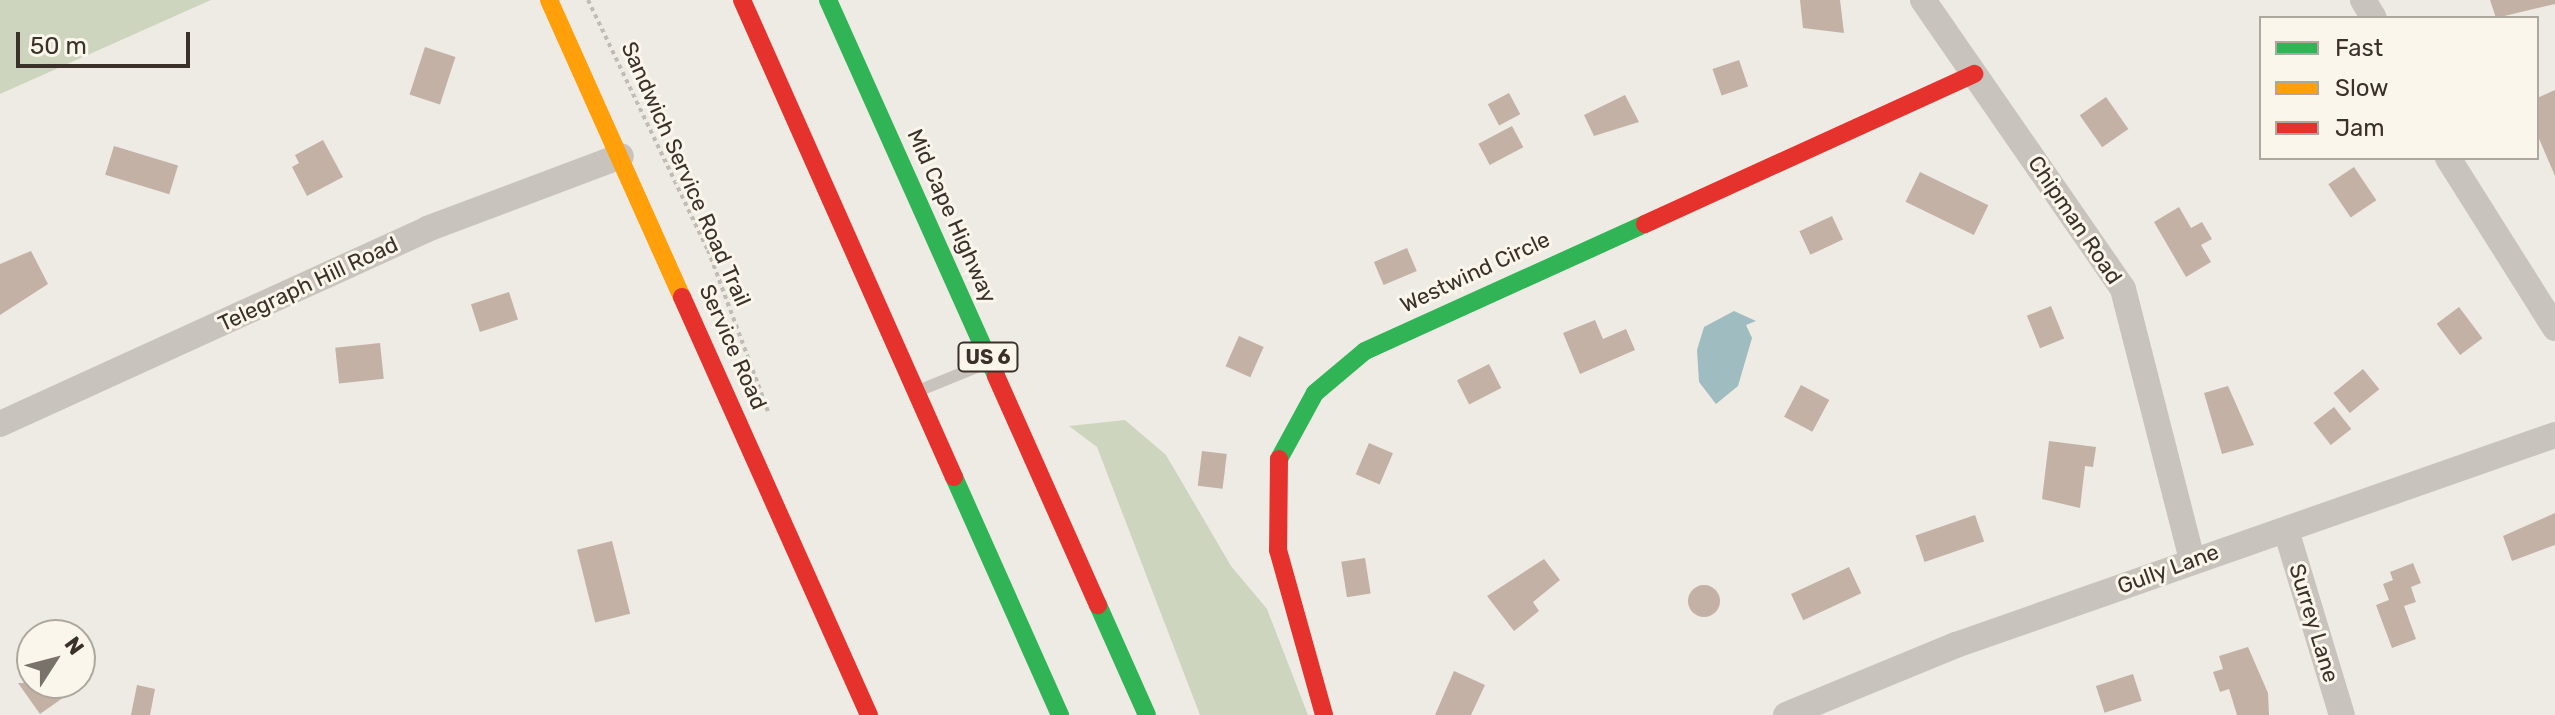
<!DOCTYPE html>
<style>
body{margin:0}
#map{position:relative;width:2555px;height:715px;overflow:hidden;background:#eeebe4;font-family:Rubik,sans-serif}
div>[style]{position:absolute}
.green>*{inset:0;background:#cdd5be}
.water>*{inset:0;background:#9fbdc0}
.building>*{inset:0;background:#c3b1a5;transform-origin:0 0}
.round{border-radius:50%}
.path>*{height:4px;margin-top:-2px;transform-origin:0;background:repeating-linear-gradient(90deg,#c1bbb4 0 4px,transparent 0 8px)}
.lane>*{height:12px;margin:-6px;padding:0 6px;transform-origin:6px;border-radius:6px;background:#c8c3bc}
.street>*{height:26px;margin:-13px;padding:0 13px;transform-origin:13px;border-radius:13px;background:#c8c3bc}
.fast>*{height:18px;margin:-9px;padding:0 9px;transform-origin:9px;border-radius:9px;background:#30b455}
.slow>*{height:18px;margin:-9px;padding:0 9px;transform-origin:9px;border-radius:9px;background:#ff9f0a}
.jam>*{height:18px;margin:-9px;padding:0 9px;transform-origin:9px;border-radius:9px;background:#e5322d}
span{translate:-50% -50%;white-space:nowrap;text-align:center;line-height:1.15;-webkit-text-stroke:6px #fbf6eb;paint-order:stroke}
.shield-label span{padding:2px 6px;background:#fbf6eb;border:2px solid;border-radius:6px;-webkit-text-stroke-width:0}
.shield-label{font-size:20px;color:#39312a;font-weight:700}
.street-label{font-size:22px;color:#39312a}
.legend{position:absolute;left:2259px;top:16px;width:280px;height:144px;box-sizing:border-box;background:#fbf6eb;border:2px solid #ada79e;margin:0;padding:10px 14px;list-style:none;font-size:24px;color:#39312a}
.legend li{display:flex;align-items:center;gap:16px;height:40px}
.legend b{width:40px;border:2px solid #ada79e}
.north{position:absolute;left:16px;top:619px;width:80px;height:80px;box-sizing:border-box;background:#fbf6eb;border:2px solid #ada79e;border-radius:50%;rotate:54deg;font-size:22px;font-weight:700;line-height:32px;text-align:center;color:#39312a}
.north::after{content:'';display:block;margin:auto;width:28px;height:36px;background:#78726b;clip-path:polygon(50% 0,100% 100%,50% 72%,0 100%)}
.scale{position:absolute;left:16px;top:32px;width:174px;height:36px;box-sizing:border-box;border:4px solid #39312a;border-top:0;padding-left:10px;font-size:24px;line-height:28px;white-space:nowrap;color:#39312a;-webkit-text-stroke:6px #fbf6eb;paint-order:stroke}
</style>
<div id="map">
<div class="green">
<i style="clip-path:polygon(0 0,211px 0,0 94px)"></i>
<i style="clip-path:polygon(1125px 420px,1166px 455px,1231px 566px,1267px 609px,1308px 715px,1200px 715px,1097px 447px,1069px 426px)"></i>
</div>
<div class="water">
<i style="clip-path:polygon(1734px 311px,1756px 321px,1746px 325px,1752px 338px,1738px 386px,1716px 404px,1699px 382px,1697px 350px,1704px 327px)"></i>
</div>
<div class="building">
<i style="clip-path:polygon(1800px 0,1840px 0,1844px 33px,1803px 28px)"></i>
<i style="clip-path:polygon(2490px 0,2555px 0,2555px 4px,2496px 18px)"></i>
<i style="left:425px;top:47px;width:32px;height:50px;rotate:18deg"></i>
<i style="left:1739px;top:60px;width:28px;height:28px;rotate:71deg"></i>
<i style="clip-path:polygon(2555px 90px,2555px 176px,2537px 134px,2537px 98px)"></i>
<i style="left:1509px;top:93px;width:24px;height:24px;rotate:62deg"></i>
<i style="clip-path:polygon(1625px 95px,1639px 122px,1594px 136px,1584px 115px)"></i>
<i style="left:2106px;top:97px;width:39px;height:32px;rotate:55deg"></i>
<i style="left:1512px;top:126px;width:24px;height:38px;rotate:62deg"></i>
<i style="clip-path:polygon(323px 140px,343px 177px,307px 196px,292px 167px,299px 163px,295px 155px)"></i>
<i style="left:114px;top:146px;width:67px;height:30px;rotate:17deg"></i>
<i style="left:2354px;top:167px;width:40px;height:31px;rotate:56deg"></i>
<i style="left:1920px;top:172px;width:76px;height:33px;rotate:26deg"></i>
<i style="clip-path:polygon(2179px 207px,2191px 228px,2202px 222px,2212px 239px,2201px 245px,2211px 262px,2186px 277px,2154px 222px)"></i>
<i style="left:1832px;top:216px;width:26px;height:36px;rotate:65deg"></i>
<i style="left:1407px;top:248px;width:25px;height:36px;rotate:67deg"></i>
<i style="clip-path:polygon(31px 251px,48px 284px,0 315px,0 264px)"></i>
<i style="left:509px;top:292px;width:29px;height:40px;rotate:72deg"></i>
<i style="left:2051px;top:306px;width:35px;height:26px;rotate:68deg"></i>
<i style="left:2459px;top:307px;width:39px;height:28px;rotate:53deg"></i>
<i style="clip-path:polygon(1595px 320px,1603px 339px,1626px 329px,1635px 350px,1580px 374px,1563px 333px)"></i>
<i style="left:1239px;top:336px;width:27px;height:33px;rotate:24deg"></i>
<i style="left:380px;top:343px;width:36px;height:45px;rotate:84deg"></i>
<i style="left:1489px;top:364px;width:27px;height:36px;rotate:63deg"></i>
<i style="left:2363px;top:369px;width:26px;height:38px;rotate:51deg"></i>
<i style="left:1801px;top:385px;width:32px;height:36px;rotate:28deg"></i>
<i style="clip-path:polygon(2228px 386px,2254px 445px,2222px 454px,2204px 393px)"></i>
<i style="left:2334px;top:407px;width:28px;height:26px;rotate:52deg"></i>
<i style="clip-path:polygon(2049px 441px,2096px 447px,2093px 467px,2085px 466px,2080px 508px,2042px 499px)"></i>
<i style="left:1369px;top:443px;width:26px;height:34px;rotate:23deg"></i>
<i style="left:1202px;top:451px;width:25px;height:35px;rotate:7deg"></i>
<i style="clip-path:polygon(2555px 513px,2555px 545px,2512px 561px,2503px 536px)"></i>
<i style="left:1975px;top:515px;width:28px;height:63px;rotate:71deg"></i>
<i style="left:612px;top:541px;width:75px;height:36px;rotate:76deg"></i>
<i style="left:1365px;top:558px;width:36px;height:24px;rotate:81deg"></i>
<i style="clip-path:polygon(1544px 559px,1560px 580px,1533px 602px,1539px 611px,1514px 631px,1487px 596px)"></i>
<i style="clip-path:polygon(2413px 563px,2421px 583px,2411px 587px,2416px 602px,2404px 606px,2416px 639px,2392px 648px,2376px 605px,2389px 600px,2383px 584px,2393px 580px,2390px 572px)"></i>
<i style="left:1849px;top:567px;width:29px;height:64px;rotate:65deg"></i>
<i class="round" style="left:1688px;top:585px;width:32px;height:32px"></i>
<i style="clip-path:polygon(2248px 647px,2268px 693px,2269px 715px,2237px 715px,2229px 689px,2220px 692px,2213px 672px,2223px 669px,2219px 656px)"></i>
<i style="clip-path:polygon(1454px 671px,1485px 685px,1471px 715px,1435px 715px)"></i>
<i style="left:2133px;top:674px;width:28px;height:39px;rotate:72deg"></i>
<i style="clip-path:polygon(18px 683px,58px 683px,67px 695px,40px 714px)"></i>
<i style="clip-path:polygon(137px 685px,155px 689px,150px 715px,131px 715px)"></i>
</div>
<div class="path">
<i style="left:588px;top:0;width:277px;rotate:64.4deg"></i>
<i style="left:708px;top:250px;width:172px;rotate:69.6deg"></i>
</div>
<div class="lane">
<i style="left:923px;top:389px;width:66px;rotate:-22.3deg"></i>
</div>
<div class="street">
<i style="left:1923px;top:0;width:351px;rotate:55.3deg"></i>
<i style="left:2123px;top:289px;width:279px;rotate:75.7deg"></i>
<i style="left:2363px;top:0;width:21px;rotate:59deg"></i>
<i style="left:2448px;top:158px;width:201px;rotate:57.8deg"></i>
<i style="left:0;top:424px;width:469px;rotate:-24.5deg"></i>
<i style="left:427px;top:229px;width:207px;rotate:-20.6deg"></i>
<i style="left:2286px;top:530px;width:193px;rotate:73.2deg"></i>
<i style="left:1786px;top:715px;width:184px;rotate:-22.4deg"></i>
<i style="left:1956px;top:645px;width:635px;rotate:-19.32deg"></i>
</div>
<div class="fast">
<i style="left:828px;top:0;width:412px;rotate:65.9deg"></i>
<i style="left:1279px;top:459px;width:75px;rotate:-61.4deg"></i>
<i style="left:1315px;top:393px;width:65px;rotate:-40deg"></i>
<i style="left:1365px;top:351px;width:307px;rotate:-24.4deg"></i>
<i style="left:954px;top:477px;width:261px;rotate:66deg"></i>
<i style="left:1098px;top:605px;width:120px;rotate:66deg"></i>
</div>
<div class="slow">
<i style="left:549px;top:0;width:325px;rotate:65.9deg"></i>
</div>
<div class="jam">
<i style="left:742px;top:0;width:522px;rotate:66.04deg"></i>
<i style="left:1645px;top:224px;width:362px;rotate:-24.5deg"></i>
<i style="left:682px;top:297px;width:458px;rotate:65.9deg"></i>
<i style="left:996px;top:376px;width:251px;rotate:66deg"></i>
<i style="left:1279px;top:459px;width:91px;rotate:90.6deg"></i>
<i style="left:1278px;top:550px;width:171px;rotate:74.4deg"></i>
</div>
<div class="shield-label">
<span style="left:988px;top:357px">US 6</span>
</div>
<div class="street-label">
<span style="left:686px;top:174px;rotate:66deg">Sandwich Service Road Trail</span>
<span style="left:952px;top:216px;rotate:66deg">Mid Cape Highway</span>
<span style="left:2075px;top:220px;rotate:56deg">Chipman Road</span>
<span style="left:1475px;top:272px;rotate:-25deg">Westwind Circle</span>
<span style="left:308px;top:284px;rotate:-25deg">Telegraph Hill Road</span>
<span style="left:733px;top:347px;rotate:66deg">Service Road</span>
<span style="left:2168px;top:569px;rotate:-20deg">Gully Lane</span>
<span style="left:2314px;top:623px;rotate:73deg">Surrey Lane</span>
</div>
<ul class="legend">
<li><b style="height:10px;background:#30b455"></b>Fast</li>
<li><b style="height:10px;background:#ff9f0a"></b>Slow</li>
<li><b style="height:10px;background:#e5322d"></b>Jam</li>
</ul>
<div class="north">N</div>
<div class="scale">50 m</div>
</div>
